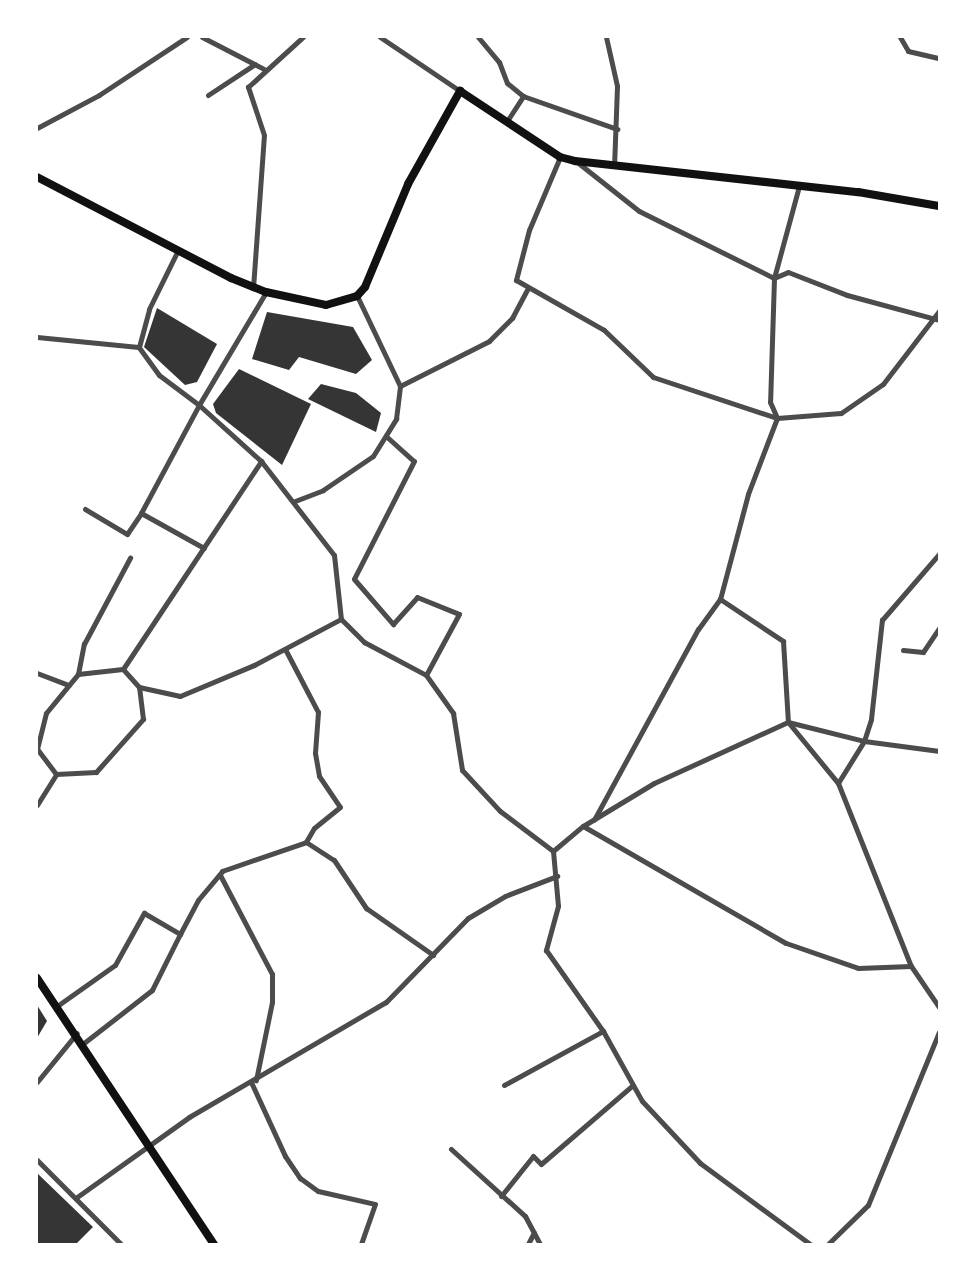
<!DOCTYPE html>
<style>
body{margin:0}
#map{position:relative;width:976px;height:1281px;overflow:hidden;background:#fff;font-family:"Open Sans",sans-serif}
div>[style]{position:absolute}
.building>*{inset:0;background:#353535}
.minor>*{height:5px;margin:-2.5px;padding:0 2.5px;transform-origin:2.5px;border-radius:2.5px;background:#4c4c4c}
.primary>*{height:8px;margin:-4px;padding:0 4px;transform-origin:4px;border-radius:4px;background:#111}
span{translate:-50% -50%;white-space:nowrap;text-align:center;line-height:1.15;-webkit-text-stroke:7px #fff;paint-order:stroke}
.frame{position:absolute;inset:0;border:38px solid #fff;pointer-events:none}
</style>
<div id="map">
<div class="building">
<i style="clip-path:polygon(157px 308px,217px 344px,197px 382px,185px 385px,144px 347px)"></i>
<i style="clip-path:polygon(267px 312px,353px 327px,372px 360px,356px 374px,299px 357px,289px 370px,252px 359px)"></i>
<i style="clip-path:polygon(239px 369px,311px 404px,282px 465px,216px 413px,213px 404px)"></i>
<i style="clip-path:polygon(321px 384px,356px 393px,381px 413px,376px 432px,308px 399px)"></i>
<i style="clip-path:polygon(37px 1005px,47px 1021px,37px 1038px)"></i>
<i style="clip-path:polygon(37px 1173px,93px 1227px,76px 1244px,37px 1244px)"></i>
</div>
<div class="minor">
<i style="left:202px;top:37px;width:70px;rotate:27.3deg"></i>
<i style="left:380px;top:37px;width:97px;rotate:34deg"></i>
<i style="left:478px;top:37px;width:33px;rotate:50deg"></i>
<i style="left:499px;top:62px;width:22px;rotate:69deg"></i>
<i style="left:507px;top:83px;width:21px;rotate:39deg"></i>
<i style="left:523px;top:96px;width:100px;rotate:19.3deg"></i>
<i style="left:606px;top:37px;width:50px;rotate:77.3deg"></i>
<i style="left:617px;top:86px;width:80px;rotate:92.1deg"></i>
<i style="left:900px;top:37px;width:16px;rotate:60deg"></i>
<i style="left:908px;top:51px;width:32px;rotate:13deg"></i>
<i style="left:208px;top:95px;width:56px;rotate:-33.4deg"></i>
<i style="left:507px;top:121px;width:30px;rotate:-57deg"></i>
<i style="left:37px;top:128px;width:70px;rotate:-28deg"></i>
<i style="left:99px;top:95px;width:105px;rotate:-33.4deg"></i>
<i style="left:560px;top:157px;width:79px;rotate:113deg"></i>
<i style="left:529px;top:230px;width:52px;rotate:104.6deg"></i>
<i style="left:516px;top:280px;width:101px;rotate:29.6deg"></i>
<i style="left:604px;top:330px;width:68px;rotate:43.8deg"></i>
<i style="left:653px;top:377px;width:131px;rotate:18.3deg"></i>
<i style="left:777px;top:418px;width:64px;rotate:-4.5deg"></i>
<i style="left:841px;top:413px;width:51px;rotate:-34.6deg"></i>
<i style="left:883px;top:384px;width:92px;rotate:-52.5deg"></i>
<i style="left:577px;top:162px;width:79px;rotate:38.3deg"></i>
<i style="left:639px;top:211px;width:151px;rotate:26.4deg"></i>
<i style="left:774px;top:278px;width:124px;rotate:91.8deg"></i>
<i style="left:770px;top:402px;width:17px;rotate:66deg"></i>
<i style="left:777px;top:418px;width:81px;rotate:110.9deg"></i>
<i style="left:748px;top:494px;width:109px;rotate:104.9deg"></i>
<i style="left:720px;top:599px;width:37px;rotate:126deg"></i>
<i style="left:698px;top:629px;width:217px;rotate:118.6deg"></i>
<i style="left:774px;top:278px;width:15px;rotate:-23deg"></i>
<i style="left:788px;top:272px;width:63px;rotate:21.3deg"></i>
<i style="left:847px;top:295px;width:95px;rotate:15.2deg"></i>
<i style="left:774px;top:278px;width:95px;rotate:-74.8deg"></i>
<i style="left:253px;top:288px;width:153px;rotate:-85.9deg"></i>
<i style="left:264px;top:135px;width:51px;rotate:-108.4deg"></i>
<i style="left:248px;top:87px;width:74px;rotate:-42.3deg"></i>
<i style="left:266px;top:292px;width:131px;rotate:120.7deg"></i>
<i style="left:199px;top:405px;width:84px;rotate:42.1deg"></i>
<i style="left:261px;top:461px;width:119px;rotate:52.2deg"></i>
<i style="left:334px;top:555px;width:64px;rotate:83.8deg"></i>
<i style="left:341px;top:619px;width:33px;rotate:45deg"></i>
<i style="left:364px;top:642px;width:70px;rotate:28deg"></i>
<i style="left:426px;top:675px;width:47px;rotate:54.6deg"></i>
<i style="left:453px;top:713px;width:58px;rotate:81deg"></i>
<i style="left:462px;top:770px;width:56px;rotate:47.2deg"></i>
<i style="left:500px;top:811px;width:66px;rotate:37deg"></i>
<i style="left:553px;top:851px;width:55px;rotate:84.8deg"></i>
<i style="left:558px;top:906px;width:46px;rotate:105.3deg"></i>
<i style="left:546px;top:950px;width:99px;rotate:54.9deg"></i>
<i style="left:603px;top:1031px;width:80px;rotate:60.9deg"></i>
<i style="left:642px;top:1101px;width:85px;rotate:46.9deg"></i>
<i style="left:700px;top:1163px;width:137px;rotate:36.4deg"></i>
<i style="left:37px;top:337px;width:102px;rotate:5.6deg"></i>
<i style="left:400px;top:386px;width:100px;rotate:-26.8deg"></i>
<i style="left:489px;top:341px;width:33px;rotate:-45deg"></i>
<i style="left:512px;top:318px;width:32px;rotate:-62deg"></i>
<i style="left:387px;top:437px;width:36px;rotate:42deg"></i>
<i style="left:414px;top:461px;width:132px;rotate:117deg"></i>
<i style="left:354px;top:579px;width:60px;rotate:49.1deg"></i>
<i style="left:393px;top:624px;width:36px;rotate:-48deg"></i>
<i style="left:417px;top:597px;width:45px;rotate:22deg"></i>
<i style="left:459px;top:614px;width:69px;rotate:118.4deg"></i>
<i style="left:295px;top:501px;width:30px;rotate:-21deg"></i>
<i style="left:323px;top:490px;width:60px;rotate:-34.2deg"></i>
<i style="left:373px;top:456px;width:44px;rotate:-58.1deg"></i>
<i style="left:396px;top:419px;width:33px;rotate:-83deg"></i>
<i style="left:400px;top:386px;width:100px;rotate:-115.5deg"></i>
<i style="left:85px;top:509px;width:49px;rotate:30.8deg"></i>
<i style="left:127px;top:534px;width:25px;rotate:-56deg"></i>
<i style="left:141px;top:513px;width:72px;rotate:29.1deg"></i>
<i style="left:141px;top:513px;width:123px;rotate:-61.8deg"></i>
<i style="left:199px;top:405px;width:50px;rotate:-143.1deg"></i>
<i style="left:159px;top:375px;width:34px;rotate:-126deg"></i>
<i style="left:139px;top:347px;width:39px;rotate:-75deg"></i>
<i style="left:149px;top:309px;width:64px;rotate:-63.8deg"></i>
<i style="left:720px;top:599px;width:76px;rotate:33.7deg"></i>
<i style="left:783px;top:641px;width:81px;rotate:86.5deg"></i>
<i style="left:788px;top:722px;width:78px;rotate:14deg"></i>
<i style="left:864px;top:741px;width:76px;rotate:7.6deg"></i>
<i style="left:285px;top:649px;width:71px;rotate:62.4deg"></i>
<i style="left:318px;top:712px;width:41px;rotate:94.2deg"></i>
<i style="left:315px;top:753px;width:23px;rotate:80deg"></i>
<i style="left:319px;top:776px;width:37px;rotate:56deg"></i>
<i style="left:340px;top:807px;width:33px;rotate:141deg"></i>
<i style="left:314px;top:828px;width:16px;rotate:120deg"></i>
<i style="left:903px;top:650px;width:20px;rotate:6deg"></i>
<i style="left:923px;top:652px;width:29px;rotate:-56deg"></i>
<i style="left:37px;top:673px;width:34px;rotate:21deg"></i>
<i style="left:78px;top:674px;width:31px;rotate:-79deg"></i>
<i style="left:84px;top:644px;width:98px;rotate:-61.9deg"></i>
<i style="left:139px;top:687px;width:42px;rotate:12.4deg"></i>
<i style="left:180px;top:696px;width:80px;rotate:-22.7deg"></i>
<i style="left:254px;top:665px;width:98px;rotate:-27.9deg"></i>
<i style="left:56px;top:774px;width:31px;rotate:-127deg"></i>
<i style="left:37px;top:749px;width:37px;rotate:-76deg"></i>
<i style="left:46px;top:713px;width:50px;rotate:-50.6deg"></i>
<i style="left:78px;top:674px;width:45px;rotate:-6.3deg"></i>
<i style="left:123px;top:669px;width:250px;rotate:-56.4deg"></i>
<i style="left:56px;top:774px;width:40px;rotate:-2.9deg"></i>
<i style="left:96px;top:772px;width:71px;rotate:-48.4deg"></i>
<i style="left:143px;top:719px;width:32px;rotate:-97deg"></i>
<i style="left:139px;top:687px;width:24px;rotate:-132deg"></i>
<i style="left:838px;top:783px;width:49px;rotate:-58.2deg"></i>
<i style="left:864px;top:741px;width:23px;rotate:-72deg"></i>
<i style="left:871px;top:719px;width:100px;rotate:-83.7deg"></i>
<i style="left:882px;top:620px;width:87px;rotate:-49.2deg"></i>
<i style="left:37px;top:805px;width:36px;rotate:-58deg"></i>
<i style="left:583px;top:826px;width:234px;rotate:30deg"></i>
<i style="left:786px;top:943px;width:76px;rotate:19.1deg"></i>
<i style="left:858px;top:968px;width:53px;rotate:-2.2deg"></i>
<i style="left:553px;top:851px;width:39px;rotate:-40deg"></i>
<i style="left:583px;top:826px;width:83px;rotate:-31.2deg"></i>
<i style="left:654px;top:783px;width:147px;rotate:-24.5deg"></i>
<i style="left:788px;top:722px;width:79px;rotate:50.7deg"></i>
<i style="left:838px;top:783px;width:197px;rotate:68.3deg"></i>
<i style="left:911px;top:966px;width:50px;rotate:55.7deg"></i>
<i style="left:220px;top:875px;width:112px;rotate:62.3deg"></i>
<i style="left:272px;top:974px;width:28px;rotate:90deg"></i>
<i style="left:272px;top:1002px;width:80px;rotate:101.6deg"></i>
<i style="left:180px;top:934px;width:38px;rotate:-62deg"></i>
<i style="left:198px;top:900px;width:38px;rotate:-50deg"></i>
<i style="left:222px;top:871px;width:89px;rotate:-19deg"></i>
<i style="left:306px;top:842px;width:33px;rotate:33deg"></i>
<i style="left:334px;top:860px;width:58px;rotate:56.3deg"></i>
<i style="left:366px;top:908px;width:82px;rotate:35deg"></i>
<i style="left:57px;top:1006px;width:71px;rotate:-35.3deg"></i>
<i style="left:115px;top:965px;width:60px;rotate:-60.9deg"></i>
<i style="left:144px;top:913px;width:42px;rotate:30.3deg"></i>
<i style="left:180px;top:934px;width:63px;rotate:116.6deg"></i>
<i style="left:152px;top:990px;width:86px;rotate:142.1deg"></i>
<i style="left:37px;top:1082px;width:63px;rotate:-50.8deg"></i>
<i style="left:251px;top:1082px;width:81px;rotate:65.3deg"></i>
<i style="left:285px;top:1156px;width:27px;rotate:56deg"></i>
<i style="left:300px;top:1178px;width:22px;rotate:36deg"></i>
<i style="left:318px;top:1191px;width:58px;rotate:12.8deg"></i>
<i style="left:375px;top:1204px;width:42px;rotate:109.3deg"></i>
<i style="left:504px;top:1085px;width:113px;rotate:-28.6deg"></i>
<i style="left:451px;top:1149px;width:100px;rotate:42.2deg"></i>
<i style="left:525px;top:1216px;width:32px;rotate:62deg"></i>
<i style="left:37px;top:1160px;width:119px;rotate:45deg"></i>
<i style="left:501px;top:1196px;width:51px;rotate:-51.3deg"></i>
<i style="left:533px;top:1156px;width:11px;rotate:45deg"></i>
<i style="left:541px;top:1164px;width:121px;rotate:-40.7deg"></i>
<i style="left:77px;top:1197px;width:138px;rotate:-35.5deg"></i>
<i style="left:189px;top:1117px;width:228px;rotate:-30.3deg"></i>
<i style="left:386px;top:1002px;width:117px;rotate:-45.7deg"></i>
<i style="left:468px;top:918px;width:43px;rotate:-30.7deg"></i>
<i style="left:505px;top:896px;width:56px;rotate:-21deg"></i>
<i style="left:528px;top:1244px;width:13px;rotate:-63deg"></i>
<i style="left:828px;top:1244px;width:56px;rotate:-44.3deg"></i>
<i style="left:868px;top:1205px;width:187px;rotate:-67.7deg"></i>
</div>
<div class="primary">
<i style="left:37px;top:177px;width:219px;rotate:27.5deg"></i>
<i style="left:231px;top:278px;width:38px;rotate:22deg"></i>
<i style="left:266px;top:292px;width:61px;rotate:12.2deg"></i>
<i style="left:326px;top:305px;width:32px;rotate:-16deg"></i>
<i style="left:357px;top:296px;width:12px;rotate:-48deg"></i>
<i style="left:365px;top:287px;width:112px;rotate:-67.3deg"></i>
<i style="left:408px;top:184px;width:107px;rotate:-60.8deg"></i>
<i style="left:460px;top:91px;width:120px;rotate:33.4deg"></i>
<i style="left:560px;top:157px;width:16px;rotate:15deg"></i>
<i style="left:575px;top:161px;width:285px;rotate:6.3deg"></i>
<i style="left:858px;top:192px;width:82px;rotate:9.8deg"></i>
<i style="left:37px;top:978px;width:320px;rotate:56.4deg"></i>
</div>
<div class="frame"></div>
</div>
